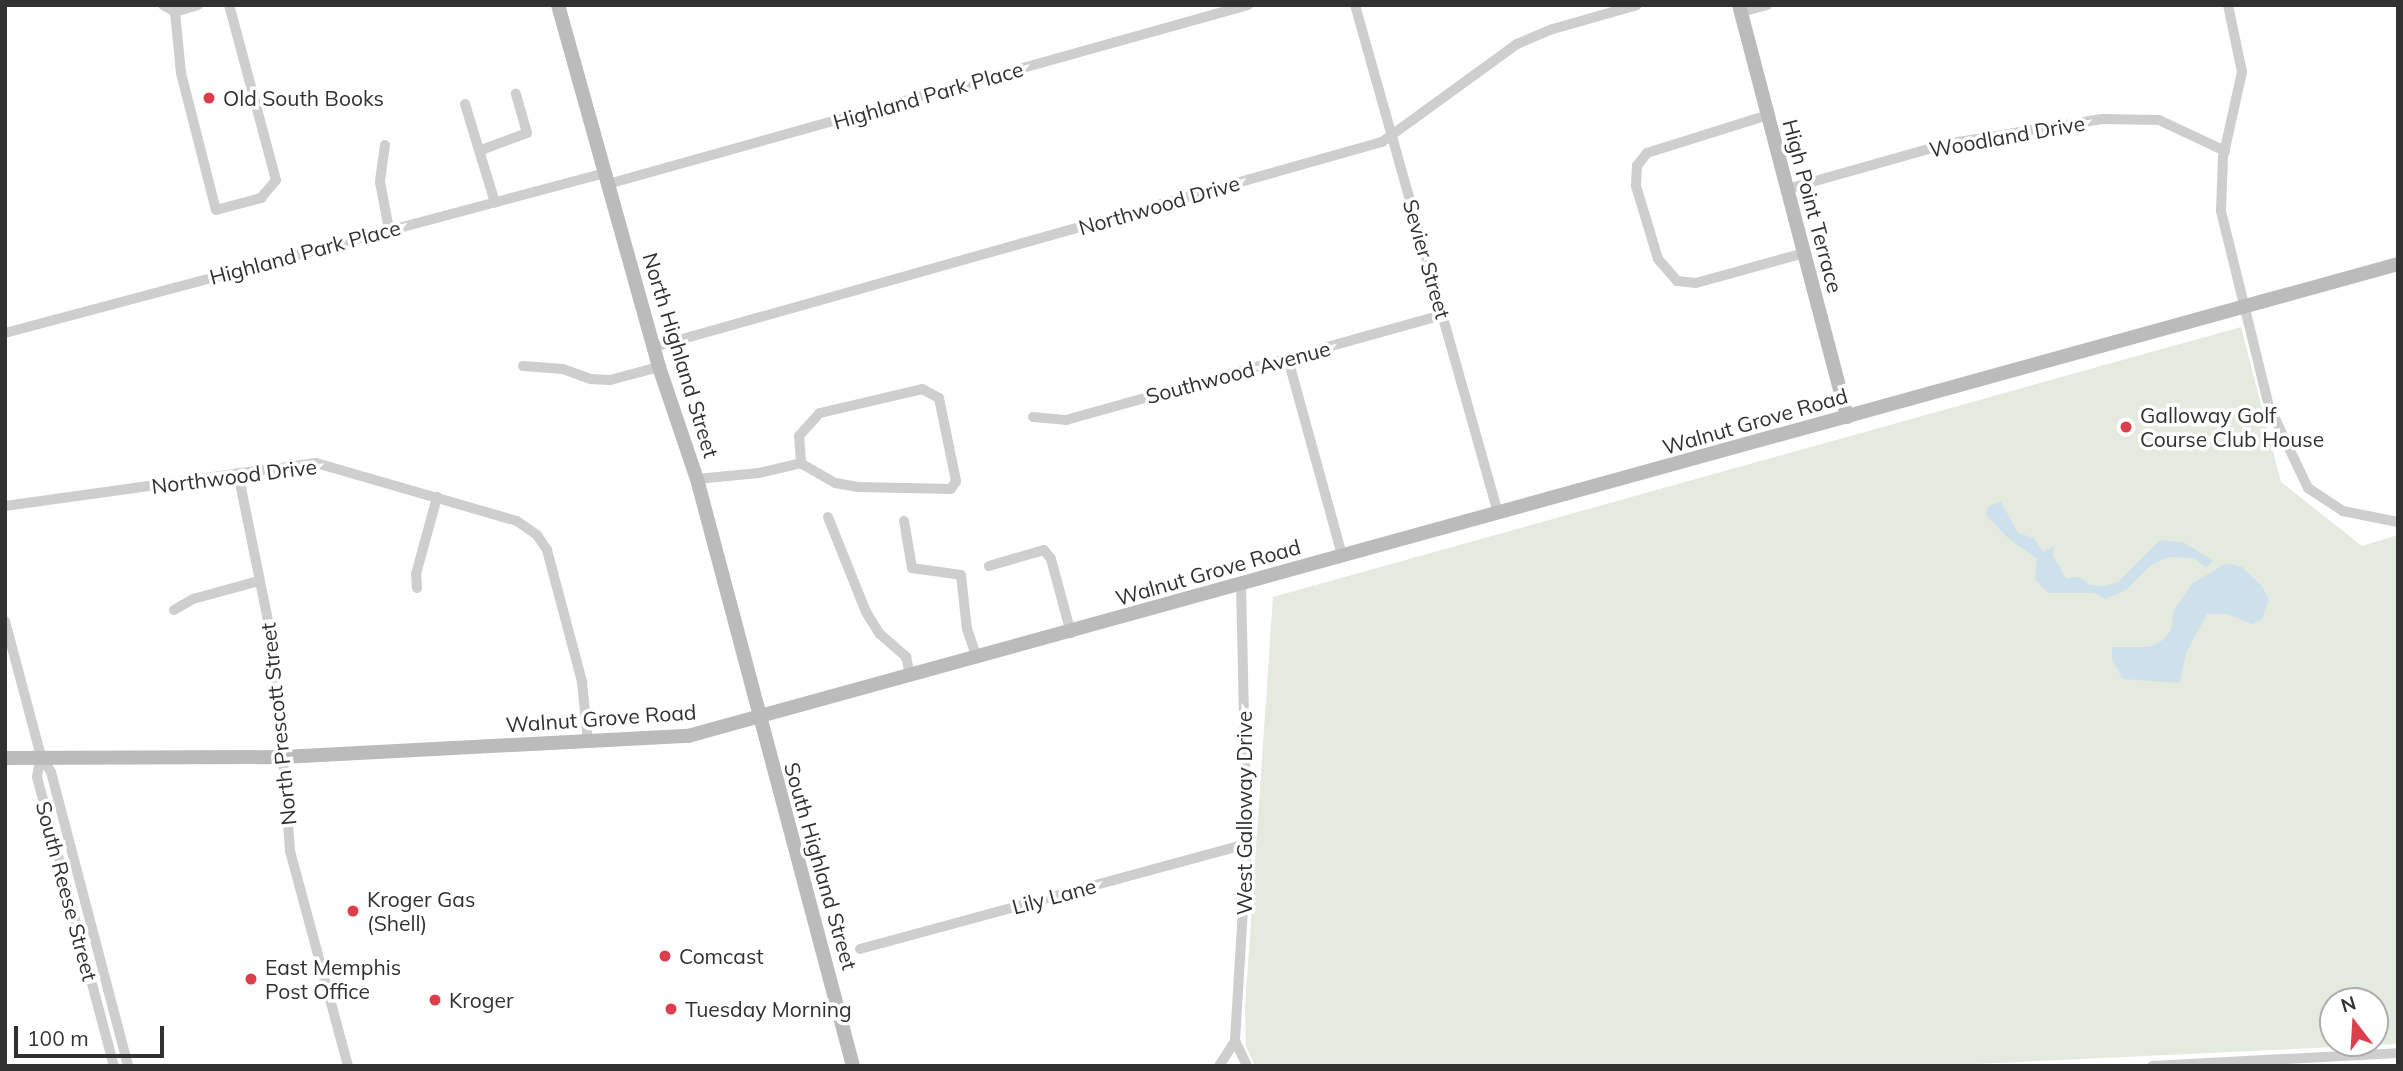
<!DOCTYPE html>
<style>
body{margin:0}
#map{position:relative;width:2403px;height:1071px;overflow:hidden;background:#fff;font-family:Mulish,sans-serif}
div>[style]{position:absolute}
.green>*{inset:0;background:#e4eadd}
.water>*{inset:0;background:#cee0eb}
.street>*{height:10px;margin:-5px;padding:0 5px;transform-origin:5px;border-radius:5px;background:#cecece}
.secondary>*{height:14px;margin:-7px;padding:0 7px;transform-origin:7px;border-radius:7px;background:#bbb}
.dots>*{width:19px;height:19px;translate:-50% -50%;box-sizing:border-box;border:4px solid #fff;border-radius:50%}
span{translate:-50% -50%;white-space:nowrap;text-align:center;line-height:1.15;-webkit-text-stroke:7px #fff;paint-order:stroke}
.street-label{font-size:21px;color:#313131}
.poi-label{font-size:21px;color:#313131}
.left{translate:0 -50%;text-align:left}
.frame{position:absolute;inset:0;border:7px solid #313131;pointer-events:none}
.north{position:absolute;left:2319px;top:987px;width:70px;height:70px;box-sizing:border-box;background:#fff;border:2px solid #adadad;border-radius:50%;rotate:343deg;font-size:19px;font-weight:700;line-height:28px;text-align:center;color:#313131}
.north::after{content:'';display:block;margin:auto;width:24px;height:32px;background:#dd3e4c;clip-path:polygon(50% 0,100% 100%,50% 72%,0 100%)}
.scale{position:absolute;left:14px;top:1026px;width:150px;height:32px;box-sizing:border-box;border:4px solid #313131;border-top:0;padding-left:9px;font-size:21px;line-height:24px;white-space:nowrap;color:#313131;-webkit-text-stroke:5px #fff;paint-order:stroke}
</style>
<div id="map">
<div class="green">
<i style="clip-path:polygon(evenodd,2241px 327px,2281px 482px,2362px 546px,2398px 535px,2398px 1044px,1933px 1066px,1255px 1066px,1246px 1046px,1245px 1009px,1273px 597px,2241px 327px,2333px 1001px,2375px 1001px,2375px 1043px,2333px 1043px,2333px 1001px)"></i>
</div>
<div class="water">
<i style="clip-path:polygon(2001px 502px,2018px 533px,2034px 538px,2043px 552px,2054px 546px,2053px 556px,2066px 578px,2079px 577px,2090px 585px,2105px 586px,2118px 582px,2160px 540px,2185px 543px,2213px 561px,2206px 568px,2194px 558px,2168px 557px,2151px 565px,2126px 590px,2105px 599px,2094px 593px,2048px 593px,2035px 579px,2037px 559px,2008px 538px,1985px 514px,1989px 506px)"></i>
<i style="clip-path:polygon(2226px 563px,2242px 567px,2261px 585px,2269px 599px,2262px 619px,2252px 624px,2227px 614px,2207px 614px,2186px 653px,2180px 683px,2123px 679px,2112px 660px,2112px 647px,2149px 647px,2163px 640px,2171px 630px,2174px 610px,2192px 584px)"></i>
</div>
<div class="street">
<i style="left:163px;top:5px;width:14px;rotate:30deg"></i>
<i style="left:175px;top:12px;width:61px;rotate:84.4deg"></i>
<i style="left:181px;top:73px;width:141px;rotate:75.7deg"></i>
<i style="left:216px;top:210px;width:47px;rotate:-14.9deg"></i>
<i style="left:261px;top:198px;width:23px;rotate:-50deg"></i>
<i style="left:276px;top:180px;width:181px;rotate:-105deg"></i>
<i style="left:1355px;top:5px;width:528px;rotate:74.28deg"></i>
<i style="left:2228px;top:5px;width:68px;rotate:78.2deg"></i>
<i style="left:2242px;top:72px;width:88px;rotate:102.5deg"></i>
<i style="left:2223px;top:158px;width:53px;rotate:92.2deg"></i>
<i style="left:2221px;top:211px;width:201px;rotate:76.2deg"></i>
<i style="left:2269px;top:406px;width:91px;rotate:64.6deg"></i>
<i style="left:2308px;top:488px;width:42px;rotate:33.3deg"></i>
<i style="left:2343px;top:511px;width:56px;rotate:11.3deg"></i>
<i style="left:175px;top:12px;width:24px;rotate:-17deg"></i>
<i style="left:1741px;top:12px;width:27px;rotate:-15deg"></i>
<i style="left:465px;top:104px;width:103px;rotate:73.1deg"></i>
<i style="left:1768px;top:115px;width:127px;rotate:162.6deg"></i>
<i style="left:1647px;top:153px;width:16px;rotate:128deg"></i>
<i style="left:1637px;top:166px;width:20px;rotate:93deg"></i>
<i style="left:1636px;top:186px;width:76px;rotate:73.2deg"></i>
<i style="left:1658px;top:259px;width:29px;rotate:49deg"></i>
<i style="left:1677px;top:281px;width:19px;rotate:6deg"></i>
<i style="left:1696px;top:283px;width:112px;rotate:-15.5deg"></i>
<i style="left:385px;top:145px;width:37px;rotate:98deg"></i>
<i style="left:380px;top:182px;width:48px;rotate:79.2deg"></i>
<i style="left:481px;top:150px;width:49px;rotate:-20.3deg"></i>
<i style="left:527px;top:133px;width:41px;rotate:-105.8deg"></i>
<i style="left:608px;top:184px;width:665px;rotate:-15.63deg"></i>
<i style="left:1787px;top:189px;width:165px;rotate:-15.8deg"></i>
<i style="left:1946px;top:144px;width:158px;rotate:-9.1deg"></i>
<i style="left:2102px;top:119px;width:57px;rotate:1deg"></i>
<i style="left:2159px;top:120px;width:73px;rotate:25.2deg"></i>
<i style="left:5px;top:333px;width:621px;rotate:-14.93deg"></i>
<i style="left:654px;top:347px;width:756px;rotate:-15.73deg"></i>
<i style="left:1382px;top:142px;width:167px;rotate:-36deg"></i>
<i style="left:1517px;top:44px;width:39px;rotate:-23deg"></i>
<i style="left:1553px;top:29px;width:87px;rotate:-15.9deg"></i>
<i style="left:1288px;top:359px;width:203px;rotate:74.6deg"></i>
<i style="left:523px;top:366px;width:40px;rotate:4.3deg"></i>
<i style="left:563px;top:369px;width:30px;rotate:20deg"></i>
<i style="left:591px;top:379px;width:19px;rotate:3deg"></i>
<i style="left:610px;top:380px;width:51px;rotate:-14.9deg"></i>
<i style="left:922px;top:389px;width:19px;rotate:28deg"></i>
<i style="left:939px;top:398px;width:85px;rotate:78.4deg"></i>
<i style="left:956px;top:481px;width:9px;rotate:122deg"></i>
<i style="left:951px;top:489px;width:93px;rotate:-178.8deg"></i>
<i style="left:858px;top:487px;width:23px;rotate:-170deg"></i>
<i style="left:835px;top:483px;width:39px;rotate:-150deg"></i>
<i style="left:801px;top:463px;width:27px;rotate:-94deg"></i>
<i style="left:799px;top:436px;width:31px;rotate:-48deg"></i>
<i style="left:820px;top:413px;width:105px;rotate:-13.2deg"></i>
<i style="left:1033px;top:417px;width:33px;rotate:5deg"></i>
<i style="left:1066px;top:420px;width:390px;rotate:-15.6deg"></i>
<i style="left:238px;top:473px;width:186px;rotate:78.5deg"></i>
<i style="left:275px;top:655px;width:197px;rotate:85.6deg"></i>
<i style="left:290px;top:851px;width:223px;rotate:74.9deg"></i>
<i style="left:697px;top:479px;width:62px;rotate:-5.5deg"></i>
<i style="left:759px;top:473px;width:43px;rotate:-13.4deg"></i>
<i style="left:5px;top:506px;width:314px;rotate:-7.9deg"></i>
<i style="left:316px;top:463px;width:209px;rotate:16.1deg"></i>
<i style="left:517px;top:521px;width:24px;rotate:35deg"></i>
<i style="left:537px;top:535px;width:18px;rotate:56deg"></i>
<i style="left:547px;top:550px;width:137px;rotate:75.1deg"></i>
<i style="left:582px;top:682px;width:60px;rotate:84.3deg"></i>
<i style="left:828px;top:517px;width:102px;rotate:68.2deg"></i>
<i style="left:866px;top:612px;width:26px;rotate:58deg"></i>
<i style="left:880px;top:634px;width:35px;rotate:41deg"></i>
<i style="left:906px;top:657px;width:18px;rotate:77deg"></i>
<i style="left:904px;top:521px;width:48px;rotate:80.3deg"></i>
<i style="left:912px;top:568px;width:49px;rotate:8.1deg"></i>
<i style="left:961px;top:575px;width:54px;rotate:83.7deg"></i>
<i style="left:967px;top:629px;width:31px;rotate:71deg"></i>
<i style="left:989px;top:566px;width:57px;rotate:-16.2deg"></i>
<i style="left:1044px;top:550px;width:11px;rotate:52deg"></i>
<i style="left:1051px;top:559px;width:77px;rotate:74.9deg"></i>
<i style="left:1241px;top:584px;width:260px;rotate:88.7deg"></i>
<i style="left:1247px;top:844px;width:197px;rotate:93.5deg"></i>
<i style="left:1235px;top:1041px;width:28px;rotate:64deg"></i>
<i style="left:417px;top:588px;width:14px;rotate:-94deg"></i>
<i style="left:416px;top:574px;width:80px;rotate:-74.7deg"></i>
<i style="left:174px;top:610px;width:22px;rotate:-30deg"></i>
<i style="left:193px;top:599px;width:68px;rotate:-15.3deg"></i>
<i style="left:5px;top:621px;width:140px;rotate:75.1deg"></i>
<i style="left:41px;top:756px;width:19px;rotate:58deg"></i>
<i style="left:51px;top:772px;width:304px;rotate:75.3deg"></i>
<i style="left:41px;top:756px;width:21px;rotate:101deg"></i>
<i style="left:37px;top:777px;width:299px;rotate:75.1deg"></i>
<i style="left:860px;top:949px;width:401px;rotate:-15.2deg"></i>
<i style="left:1219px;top:1066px;width:30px;rotate:-57deg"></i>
<i style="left:2152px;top:1066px;width:246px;rotate:-3deg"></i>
</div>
<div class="secondary">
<i style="left:558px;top:5px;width:376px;rotate:74.4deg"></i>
<i style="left:659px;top:367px;width:118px;rotate:71.3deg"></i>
<i style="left:697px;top:479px;width:607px;rotate:75.12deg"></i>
<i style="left:1739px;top:5px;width:426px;rotate:75.3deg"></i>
<i style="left:5px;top:758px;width:278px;rotate:-0.2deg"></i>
<i style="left:283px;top:757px;width:406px;rotate:-3deg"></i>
<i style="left:688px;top:736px;width:1774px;rotate:-15.43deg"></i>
</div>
<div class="dots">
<i style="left:209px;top:98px;background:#dd3e4c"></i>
<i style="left:2126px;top:427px;background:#dd3e4c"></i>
<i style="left:353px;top:911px;background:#dd3e4c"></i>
<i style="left:665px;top:956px;background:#dd3e4c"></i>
<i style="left:251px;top:979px;background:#dd3e4c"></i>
<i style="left:435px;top:1000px;background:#dd3e4c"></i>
<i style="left:671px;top:1009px;background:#dd3e4c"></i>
</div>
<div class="street-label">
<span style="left:928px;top:95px;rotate:-16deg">Highland Park Place</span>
<span style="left:2007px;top:136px;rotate:-10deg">Woodland Drive</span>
<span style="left:1159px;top:205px;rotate:-16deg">Northwood Drive</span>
<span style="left:1813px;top:206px;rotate:75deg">High Point Terrace</span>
<span style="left:305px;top:252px;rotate:-15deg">Highland Park Place</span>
<span style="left:1427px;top:259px;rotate:74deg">Sevier Street</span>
<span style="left:681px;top:355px;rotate:73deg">North Highland Street</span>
<span style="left:1238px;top:372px;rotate:-15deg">Southwood Avenue</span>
<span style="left:1755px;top:421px;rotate:-16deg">Walnut Grove Road</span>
<span style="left:234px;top:476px;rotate:-7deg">Northwood Drive</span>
<span style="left:1208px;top:572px;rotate:-16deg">Walnut Grove Road</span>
<span style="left:601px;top:718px;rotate:-4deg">Walnut Grove Road</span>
<span style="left:278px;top:724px;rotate:-96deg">North Prescott Street</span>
<span style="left:1244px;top:813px;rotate:-90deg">West Galloway Drive</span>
<span style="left:821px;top:866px;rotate:74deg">South Highland Street</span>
<span style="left:67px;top:891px;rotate:75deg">South Reese Street</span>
<span style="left:1054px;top:896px;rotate:-15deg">Lily Lane</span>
</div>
<div class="poi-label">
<span class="left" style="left:223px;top:98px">Old South Books</span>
<span class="left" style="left:2140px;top:427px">Galloway Golf<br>Course Club House</span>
<span class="left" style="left:367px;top:911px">Kroger Gas<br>(Shell)</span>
<span class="left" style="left:679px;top:956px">Comcast</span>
<span class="left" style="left:265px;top:979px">East Memphis<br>Post Office</span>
<span class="left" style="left:449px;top:1000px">Kroger</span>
<span class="left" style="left:685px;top:1009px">Tuesday Morning</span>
</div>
<div class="frame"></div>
<div class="north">N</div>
<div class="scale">100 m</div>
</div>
